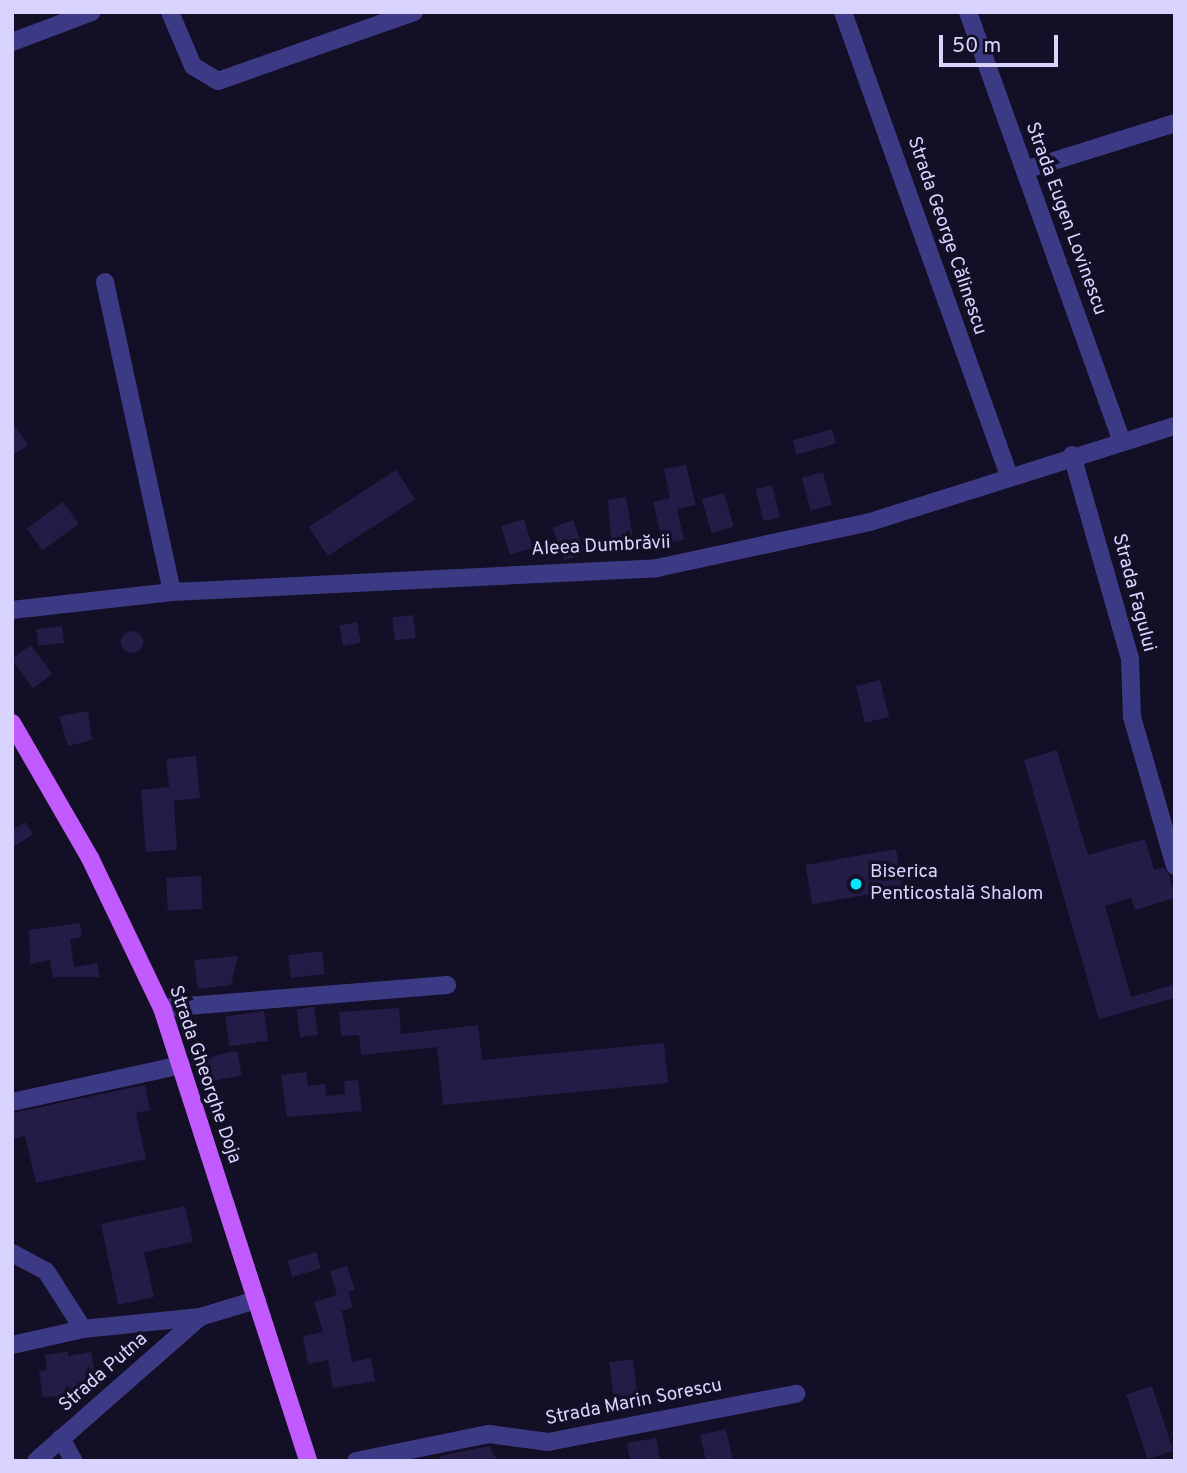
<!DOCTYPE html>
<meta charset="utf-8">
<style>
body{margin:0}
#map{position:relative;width:1187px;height:1473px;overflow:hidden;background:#130f26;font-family:Overpass,sans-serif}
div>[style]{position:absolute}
.building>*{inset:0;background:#241b47;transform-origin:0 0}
.round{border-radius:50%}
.minor>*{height:18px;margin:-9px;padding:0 9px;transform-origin:9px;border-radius:9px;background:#3d3a85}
.major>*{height:18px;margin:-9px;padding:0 9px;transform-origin:9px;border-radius:9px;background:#c25bff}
.dots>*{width:19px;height:19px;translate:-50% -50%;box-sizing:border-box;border:4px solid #130f26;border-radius:50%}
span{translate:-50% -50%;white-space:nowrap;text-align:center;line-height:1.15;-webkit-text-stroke:7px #130f26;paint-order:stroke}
.street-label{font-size:19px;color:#d9d4ff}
.poi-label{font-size:19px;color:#d9d4ff}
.left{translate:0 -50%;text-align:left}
.frame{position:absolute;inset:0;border:14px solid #d9d4ff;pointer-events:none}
.scale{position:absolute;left:939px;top:35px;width:119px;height:32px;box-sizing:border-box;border:4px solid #d9d4ff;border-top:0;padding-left:9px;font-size:21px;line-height:24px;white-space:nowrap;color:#d9d4ff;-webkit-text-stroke:5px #130f26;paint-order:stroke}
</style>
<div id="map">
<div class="building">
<i style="clip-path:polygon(12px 422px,28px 445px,12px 456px)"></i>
<i style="left:832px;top:429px;width:15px;height:41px;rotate:74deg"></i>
<i style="clip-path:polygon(686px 465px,696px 505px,677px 509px,684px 540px,663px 544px,653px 502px,670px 498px,664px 469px)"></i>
<i style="left:396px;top:470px;width:35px;height:104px;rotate:57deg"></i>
<i style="left:823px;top:472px;width:34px;height:22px;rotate:75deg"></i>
<i style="left:772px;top:485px;width:33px;height:17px;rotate:76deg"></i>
<i style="left:724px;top:493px;width:35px;height:23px;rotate:74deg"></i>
<i style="clip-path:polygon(626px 497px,635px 550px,612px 554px,608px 500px)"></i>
<i style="left:63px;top:502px;width:27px;height:45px;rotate:54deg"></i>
<i style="left:524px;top:519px;width:30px;height:24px;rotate:73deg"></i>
<i style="left:573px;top:520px;width:35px;height:22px;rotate:70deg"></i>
<i style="left:413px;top:615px;width:23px;height:21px;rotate:83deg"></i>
<i style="left:357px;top:622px;width:21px;height:18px;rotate:79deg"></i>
<i style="left:62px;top:626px;width:17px;height:26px;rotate:83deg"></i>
<i class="round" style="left:121px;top:631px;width:22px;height:22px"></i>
<i style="left:31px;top:645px;width:36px;height:24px;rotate:54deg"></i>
<i style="left:880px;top:680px;width:38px;height:25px;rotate:76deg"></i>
<i style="clip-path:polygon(88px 711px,92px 740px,68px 746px,59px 716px)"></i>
<i style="clip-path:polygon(1057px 750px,1088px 855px,1145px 839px,1154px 870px,1163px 867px,1169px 875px,1175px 898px,1135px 910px,1131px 898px,1105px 906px,1131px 997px,1172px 985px,1175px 998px,1099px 1019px,1024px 760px)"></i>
<i style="clip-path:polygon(196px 756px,200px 798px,174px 801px,177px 850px,146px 852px,141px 790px,169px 787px,166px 759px)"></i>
<i style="clip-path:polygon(25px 822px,33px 834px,12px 848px,12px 830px)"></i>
<i style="left:896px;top:849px;width:40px;height:92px;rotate:80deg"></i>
<i style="left:201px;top:876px;width:33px;height:35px;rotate:87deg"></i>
<i style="clip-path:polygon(80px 923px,82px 937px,70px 939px,74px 967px,97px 963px,100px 977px,53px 977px,50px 960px,30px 964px,29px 930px)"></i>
<i style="left:322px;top:951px;width:23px;height:34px;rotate:83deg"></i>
<i style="clip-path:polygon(238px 956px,231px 985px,198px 989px,194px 960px)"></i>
<i style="left:314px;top:1007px;width:28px;height:18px;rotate:82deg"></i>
<i style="clip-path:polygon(399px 1008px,401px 1034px,478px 1025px,482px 1060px,664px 1043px,668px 1083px,443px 1105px,437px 1047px,361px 1055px,359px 1035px,341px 1036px,339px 1012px)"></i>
<i style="left:264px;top:1011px;width:30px;height:39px;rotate:82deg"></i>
<i style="left:237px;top:1051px;width:25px;height:33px;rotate:79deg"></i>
<i style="clip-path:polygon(306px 1072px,308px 1086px,325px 1084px,326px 1096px,345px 1094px,344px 1081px,358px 1080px,362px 1111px,287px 1117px,281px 1075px)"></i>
<i style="clip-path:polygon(145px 1085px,150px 1110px,136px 1113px,146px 1159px,36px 1183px,25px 1136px,12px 1139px,12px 1113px)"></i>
<i style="clip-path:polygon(185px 1206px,193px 1242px,144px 1252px,154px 1297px,118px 1305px,101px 1224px)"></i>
<i style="left:316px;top:1252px;width:17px;height:30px;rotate:73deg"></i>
<i style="clip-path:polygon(347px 1266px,355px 1290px,348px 1292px,353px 1307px,342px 1311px,352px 1362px,371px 1358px,375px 1381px,333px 1388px,328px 1360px,308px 1364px,303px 1336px,323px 1332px,314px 1302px,337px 1295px,330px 1271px)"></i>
<i style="clip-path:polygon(68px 1351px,68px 1356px,91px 1352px,95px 1374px,86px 1376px,89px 1395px,43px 1397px,39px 1372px,47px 1370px,45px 1355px)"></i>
<i style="left:633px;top:1359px;width:47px;height:24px;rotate:83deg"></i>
<i style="left:1152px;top:1386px;width:68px;height:27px;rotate:72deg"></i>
<i style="clip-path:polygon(726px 1429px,733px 1461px,706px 1461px,700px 1435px)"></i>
<i style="clip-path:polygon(656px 1438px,660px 1461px,630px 1461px,627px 1443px)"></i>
<i style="clip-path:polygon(489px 1446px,498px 1461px,440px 1461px,440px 1456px)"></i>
</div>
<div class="minor">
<i style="left:170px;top:12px;width:59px;rotate:66.9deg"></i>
<i style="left:193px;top:66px;width:29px;rotate:31deg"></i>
<i style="left:218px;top:81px;width:208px;rotate:-19.4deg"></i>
<i style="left:843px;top:12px;width:491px;rotate:70.3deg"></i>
<i style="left:968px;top:12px;width:456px;rotate:70.3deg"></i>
<i style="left:12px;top:42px;width:85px;rotate:-20.6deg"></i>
<i style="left:1025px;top:170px;width:157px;rotate:-17.4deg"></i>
<i style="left:105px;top:282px;width:317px;rotate:77.8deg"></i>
<i style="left:1072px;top:455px;width:211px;rotate:74.1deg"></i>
<i style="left:1130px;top:658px;width:59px;rotate:88.1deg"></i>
<i style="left:1132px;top:717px;width:155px;rotate:73.9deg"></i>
<i style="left:12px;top:610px;width:161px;rotate:-6.4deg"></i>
<i style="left:172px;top:592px;width:486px;rotate:-2.8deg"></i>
<i style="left:657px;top:568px;width:218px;rotate:-12.2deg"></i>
<i style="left:870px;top:522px;width:320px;rotate:-17.5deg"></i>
<i style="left:162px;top:1008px;width:286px;rotate:-4.6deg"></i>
<i style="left:12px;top:1102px;width:173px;rotate:-12.3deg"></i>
<i style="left:12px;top:1253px;width:38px;rotate:28deg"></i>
<i style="left:46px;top:1271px;width:69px;rotate:57.5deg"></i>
<i style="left:12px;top:1345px;width:73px;rotate:-12.7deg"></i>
<i style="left:83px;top:1329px;width:118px;rotate:-5.9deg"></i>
<i style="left:200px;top:1317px;width:59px;rotate:-16.9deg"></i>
<i style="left:61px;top:1438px;width:26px;rotate:61deg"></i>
<i style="left:36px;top:1461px;width:218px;rotate:-41.3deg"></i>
<i style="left:356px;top:1461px;width:136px;rotate:-11.5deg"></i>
<i style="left:489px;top:1434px;width:60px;rotate:7.7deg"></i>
<i style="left:548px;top:1442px;width:253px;rotate:-11deg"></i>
</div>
<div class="major">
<i style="left:12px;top:723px;width:156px;rotate:60deg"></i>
<i style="left:90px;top:858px;width:166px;rotate:64.4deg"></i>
<i style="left:162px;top:1008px;width:476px;rotate:72.1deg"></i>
</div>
<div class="dots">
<i style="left:856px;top:884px;background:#00e5ff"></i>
</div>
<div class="street-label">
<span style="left:1065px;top:219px;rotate:70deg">Strada Eugen Lovinescu</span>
<span style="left:946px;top:236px;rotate:71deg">Strada George Călinescu</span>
<span style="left:601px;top:547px;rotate:-3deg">Aleea Dumbrăvii</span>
<span style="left:1133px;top:593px;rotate:75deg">Strada Fagului</span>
<span style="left:204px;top:1075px;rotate:71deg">Strada Gheorghe Doja</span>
<span style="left:104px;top:1373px;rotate:-41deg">Strada Putna</span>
<span style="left:634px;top:1403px;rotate:-11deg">Strada Marin Sorescu</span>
</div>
<div class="poi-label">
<span class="left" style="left:870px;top:884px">Biserica<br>Penticostală Shalom</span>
</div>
<div class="frame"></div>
<div class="scale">50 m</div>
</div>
